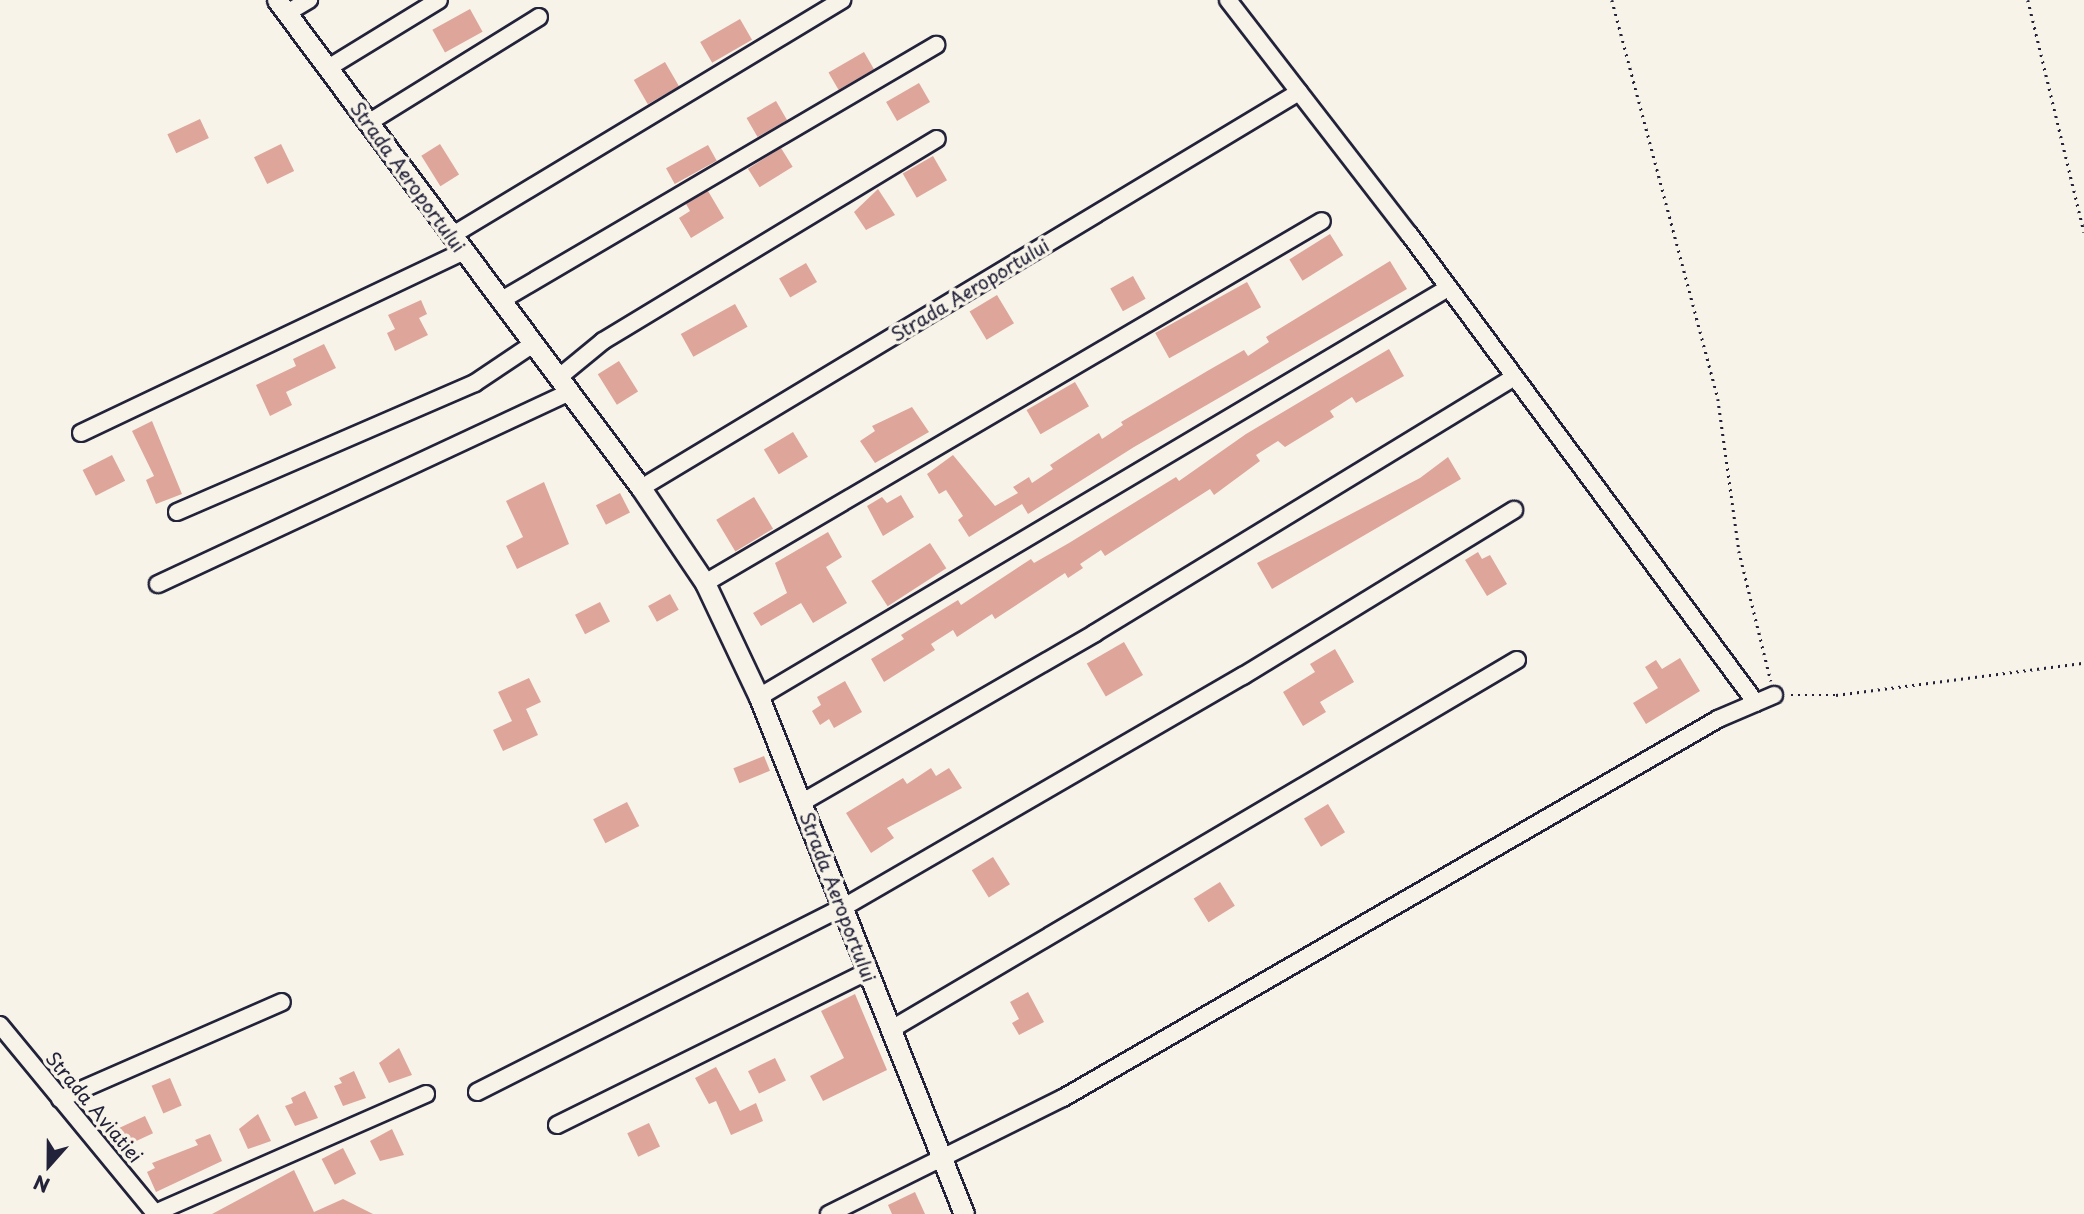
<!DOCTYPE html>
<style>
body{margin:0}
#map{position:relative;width:2084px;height:1214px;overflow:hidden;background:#f7f3e8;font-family:"Playpen Sans",sans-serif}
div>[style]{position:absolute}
.building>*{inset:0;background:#dea59b;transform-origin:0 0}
.path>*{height:2.5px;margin-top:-1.25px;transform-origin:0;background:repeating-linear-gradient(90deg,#22223b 0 2px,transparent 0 7px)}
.roads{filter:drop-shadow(2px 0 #22223b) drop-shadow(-2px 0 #22223b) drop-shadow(0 2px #22223b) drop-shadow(0 -2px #22223b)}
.minor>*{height:16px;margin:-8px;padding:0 8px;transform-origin:8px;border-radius:8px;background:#f7f3e8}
.tertiary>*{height:19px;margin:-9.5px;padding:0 9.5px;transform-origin:9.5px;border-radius:9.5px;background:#f7f3e8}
span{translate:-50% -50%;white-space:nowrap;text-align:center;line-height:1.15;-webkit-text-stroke:7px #f7f3e8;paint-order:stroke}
.street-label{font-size:19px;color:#22223b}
.north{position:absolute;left:14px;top:1130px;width:70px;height:70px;-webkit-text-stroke:5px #f7f3e8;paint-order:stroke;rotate:201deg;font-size:19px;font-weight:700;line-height:28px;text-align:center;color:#22223b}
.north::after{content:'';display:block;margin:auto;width:24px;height:32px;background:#22223b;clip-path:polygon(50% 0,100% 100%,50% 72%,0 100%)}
</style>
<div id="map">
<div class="building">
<i style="left:470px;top:9px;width:26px;height:43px;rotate:61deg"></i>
<i style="left:740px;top:19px;width:24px;height:46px;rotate:60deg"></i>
<i style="left:864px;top:52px;width:20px;height:41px;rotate:60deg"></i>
<i style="left:665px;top:62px;width:28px;height:36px;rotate:60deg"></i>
<i style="left:919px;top:83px;width:22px;height:38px;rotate:60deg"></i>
<i style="left:776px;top:101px;width:22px;height:34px;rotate:60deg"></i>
<i style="left:200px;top:119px;width:21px;height:36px;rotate:65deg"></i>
<i style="left:281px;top:144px;width:30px;height:30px;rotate:64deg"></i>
<i style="left:440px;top:144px;width:36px;height:22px;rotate:58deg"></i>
<i style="left:708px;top:145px;width:18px;height:48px;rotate:61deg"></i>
<i style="left:781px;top:148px;width:22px;height:39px;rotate:58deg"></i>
<i style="left:933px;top:156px;width:28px;height:35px;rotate:60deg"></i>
<i style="clip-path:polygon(878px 189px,895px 215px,866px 230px,854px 212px)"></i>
<i style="clip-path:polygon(708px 191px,724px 218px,691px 238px,679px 218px,690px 211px,686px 204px)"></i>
<i style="left:1330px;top:234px;width:25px;height:48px;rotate:58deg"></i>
<i style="clip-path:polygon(1390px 261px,1407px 289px,1134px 447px,1028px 514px,1022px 504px,969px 537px,958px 520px,963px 516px,946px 490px,939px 494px,927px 474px,953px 455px,995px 506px,1018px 493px,1013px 487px,1029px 477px,1032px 483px,1053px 469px,1050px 465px,1099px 433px,1102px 439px,1123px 425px,1121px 422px,1209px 370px,1244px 350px,1248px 356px,1269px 342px,1266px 337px)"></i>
<i style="left:806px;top:263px;width:22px;height:31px;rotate:60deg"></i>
<i style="left:1133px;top:276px;width:26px;height:26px;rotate:61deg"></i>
<i style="left:1247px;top:282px;width:29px;height:105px;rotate:61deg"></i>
<i style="left:997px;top:295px;width:33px;height:32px;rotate:59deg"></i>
<i style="clip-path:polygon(421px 300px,427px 314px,419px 318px,428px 335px,395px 351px,387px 333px,395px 329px,388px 315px)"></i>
<i style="left:735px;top:304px;width:26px;height:62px;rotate:61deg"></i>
<i style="clip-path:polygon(324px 344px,336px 368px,286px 392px,292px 405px,270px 416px,256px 385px,296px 366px,293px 359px)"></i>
<i style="clip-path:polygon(1389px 349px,1404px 376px,1356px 403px,1352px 397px,1330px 411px,1334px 417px,1285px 447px,1278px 441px,1256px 455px,1260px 461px,1214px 495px,1210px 489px,1105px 556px,1101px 550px,1080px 564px,1083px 568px,1068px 578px,1065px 573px,995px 619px,992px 614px,957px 637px,953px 630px,931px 644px,935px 650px,884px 682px,871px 659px,904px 639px,901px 635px,958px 600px,961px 605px,1031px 559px,1034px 563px,1069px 543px,1176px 477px,1179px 481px,1246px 434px)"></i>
<i style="left:619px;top:361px;width:36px;height:25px;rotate:58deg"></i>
<i style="left:1075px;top:382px;width:28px;height:56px;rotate:60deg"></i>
<i style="clip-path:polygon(912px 407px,929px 432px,875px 463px,860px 441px,875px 431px,872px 426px)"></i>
<i style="clip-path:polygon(152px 421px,182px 494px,156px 504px,146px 480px,154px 476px,132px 431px)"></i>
<i style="left:793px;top:432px;width:29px;height:34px;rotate:59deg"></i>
<i style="left:112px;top:455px;width:29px;height:33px;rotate:63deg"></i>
<i style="clip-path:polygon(1448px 457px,1461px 479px,1272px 589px,1257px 563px,1420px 478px)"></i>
<i style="clip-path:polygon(544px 482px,569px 544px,517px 569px,506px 546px,523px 537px,506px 501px)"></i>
<i style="left:620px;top:493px;width:22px;height:27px;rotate:63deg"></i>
<i style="clip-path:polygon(901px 495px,914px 517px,883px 536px,867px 506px,882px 497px,887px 503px)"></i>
<i style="left:754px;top:497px;width:37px;height:44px;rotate:59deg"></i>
<i style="clip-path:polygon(828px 532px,842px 557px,826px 567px,847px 603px,813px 623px,801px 603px,761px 626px,753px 613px,787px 593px,775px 563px)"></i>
<i style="left:930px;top:543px;width:30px;height:70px;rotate:57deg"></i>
<i style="clip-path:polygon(1478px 552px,1482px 559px,1490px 555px,1507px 584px,1487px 596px,1465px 560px)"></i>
<i style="left:670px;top:594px;width:18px;height:25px;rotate:61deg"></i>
<i style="left:600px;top:602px;width:22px;height:28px;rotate:63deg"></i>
<i style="left:1124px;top:642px;width:38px;height:43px;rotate:60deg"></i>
<i style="clip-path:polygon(1335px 649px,1354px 682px,1320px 702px,1326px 712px,1303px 726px,1283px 692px,1315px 672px,1310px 664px)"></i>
<i style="clip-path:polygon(1680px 658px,1700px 691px,1646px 724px,1633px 703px,1658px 688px,1645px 667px,1656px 660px,1662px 669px)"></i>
<i style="clip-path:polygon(529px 678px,541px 702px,526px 709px,538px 735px,503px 751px,493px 730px,512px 721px,498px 692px)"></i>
<i style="clip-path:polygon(845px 681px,862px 712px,834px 728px,829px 719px,820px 725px,812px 711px,821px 705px,817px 697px)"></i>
<i style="left:764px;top:756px;width:16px;height:33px;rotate:68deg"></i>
<i style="clip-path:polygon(931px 768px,936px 776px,949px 768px,962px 788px,887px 828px,894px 838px,871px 853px,846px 813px,903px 778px,907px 784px)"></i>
<i style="left:627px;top:802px;width:27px;height:38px;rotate:63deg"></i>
<i style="left:1328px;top:804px;width:33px;height:28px;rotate:59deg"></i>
<i style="left:993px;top:857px;width:32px;height:25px;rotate:58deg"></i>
<i style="left:1220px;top:882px;width:28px;height:31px;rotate:58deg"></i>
<i style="clip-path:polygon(1028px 992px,1044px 1022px,1019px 1035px,1012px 1023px,1019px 1019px,1010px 1002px)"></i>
<i style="clip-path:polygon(855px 994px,887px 1070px,823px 1101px,810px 1076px,844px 1058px,821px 1011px)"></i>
<i style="clip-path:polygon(399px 1048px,412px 1075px,389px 1083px,379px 1063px)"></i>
<i style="left:775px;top:1058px;width:25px;height:30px;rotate:64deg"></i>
<i style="clip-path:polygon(716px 1067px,740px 1111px,756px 1103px,763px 1121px,731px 1135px,716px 1101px,709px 1104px,695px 1078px)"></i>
<i style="clip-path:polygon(354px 1071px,366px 1098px,343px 1106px,334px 1086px,342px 1083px,339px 1078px)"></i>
<i style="left:170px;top:1078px;width:30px;height:20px;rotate:67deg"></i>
<i style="clip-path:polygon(305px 1091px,318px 1118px,295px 1126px,285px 1106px,293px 1103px,291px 1098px)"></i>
<i style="clip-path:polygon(258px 1114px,271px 1141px,248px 1149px,239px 1129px)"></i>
<i style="left:145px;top:1116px;width:19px;height:28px;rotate:65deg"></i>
<i style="left:649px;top:1123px;width:26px;height:24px;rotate:65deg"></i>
<i style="clip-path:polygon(392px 1129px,404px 1155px,380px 1161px,370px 1141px)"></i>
<i style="clip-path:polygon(210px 1134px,222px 1161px,156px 1192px,147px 1172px,155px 1168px,152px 1163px,198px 1145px,195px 1140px)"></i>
<i style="left:343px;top:1148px;width:29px;height:24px;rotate:63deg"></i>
<i style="clip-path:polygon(294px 1170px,314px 1212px,343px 1199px,373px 1214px,212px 1214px)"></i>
<i style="clip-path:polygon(915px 1192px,925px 1214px,892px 1214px,888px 1205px)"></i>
</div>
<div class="path">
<i style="left:1612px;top:0;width:413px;rotate:75.1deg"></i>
<i style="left:1718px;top:399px;width:153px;rotate:82.1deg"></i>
<i style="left:1739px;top:551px;width:134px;rotate:76.2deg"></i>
<i style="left:2028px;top:0;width:239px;rotate:76.4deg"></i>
<i style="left:1791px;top:695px;width:45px"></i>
<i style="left:1836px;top:695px;width:250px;rotate:-7.4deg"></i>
</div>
<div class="roads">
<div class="minor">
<i style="left:1228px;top:0;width:296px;rotate:52.3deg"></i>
<i style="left:1409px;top:234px;width:583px;rotate:53.5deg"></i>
<i style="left:287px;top:13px;width:26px;rotate:-31deg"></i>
<i style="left:328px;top:68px;width:130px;rotate:-31.5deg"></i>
<i style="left:368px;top:123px;width:201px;rotate:-31.8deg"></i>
<i style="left:451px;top:236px;width:457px;rotate:-31.1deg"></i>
<i style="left:500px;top:301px;width:506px;rotate:-30.42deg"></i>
<i style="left:558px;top:378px;width:58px;rotate:-39.4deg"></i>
<i style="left:603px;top:341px;width:390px;rotate:-31.2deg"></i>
<i style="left:81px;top:433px;width:422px;rotate:-25.4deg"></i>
<i style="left:641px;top:488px;width:768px;rotate:-31.04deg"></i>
<i style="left:177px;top:512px;width:325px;rotate:-23.4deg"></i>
<i style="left:475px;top:383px;width:70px;rotate:-33.9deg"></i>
<i style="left:705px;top:583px;width:715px;rotate:-30.4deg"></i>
<i style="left:158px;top:584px;width:454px;rotate:-25deg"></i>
<i style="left:759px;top:697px;width:801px;rotate:-30.69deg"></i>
<i style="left:801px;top:803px;width:340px;rotate:-30deg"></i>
<i style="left:1095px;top:633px;width:489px;rotate:-31.4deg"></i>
<i style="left:0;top:1025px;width:245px;rotate:50.5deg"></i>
<i style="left:890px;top:1030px;width:728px;rotate:-30.55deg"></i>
<i style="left:477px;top:1092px;width:411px;rotate:-26.8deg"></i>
<i style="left:844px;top:907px;width:461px;rotate:-30.1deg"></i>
<i style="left:1243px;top:676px;width:318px;rotate:-31.5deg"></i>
<i style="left:60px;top:1099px;width:242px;rotate:-23.6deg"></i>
<i style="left:557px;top:1125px;width:346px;rotate:-26.3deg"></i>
<i style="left:155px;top:1213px;width:296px;rotate:-23.7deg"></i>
<i style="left:829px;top:1214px;width:261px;rotate:-26.4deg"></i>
<i style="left:1063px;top:1098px;width:757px;rotate:-30.05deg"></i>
<i style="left:1718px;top:719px;width:61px;rotate:-23.2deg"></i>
</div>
<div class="tertiary">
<i style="left:277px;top:0;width:609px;rotate:53.28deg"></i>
<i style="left:641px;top:488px;width:115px;rotate:56deg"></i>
<i style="left:705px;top:583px;width:126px;rotate:64.7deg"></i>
<i style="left:759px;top:697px;width:556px;rotate:68.37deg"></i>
</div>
</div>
<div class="street-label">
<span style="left:408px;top:177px;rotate:54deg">Strada Aeroportului</span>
<span style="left:970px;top:290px;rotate:-31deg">Strada Aeroportului</span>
<span style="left:838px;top:897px;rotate:69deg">Strada Aeroportului</span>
<span style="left:94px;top:1107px;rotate:50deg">Strada Aviatiei</span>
</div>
<div class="north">N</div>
</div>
